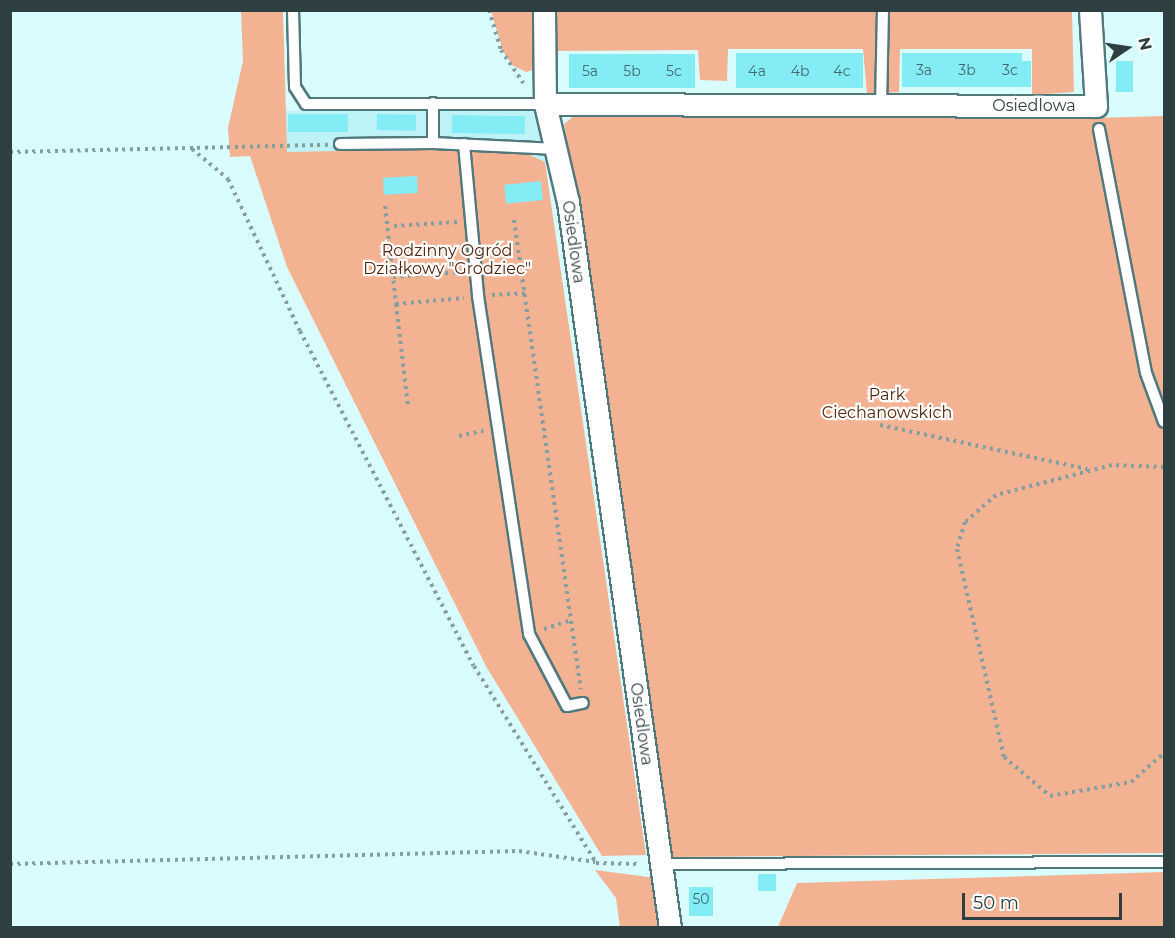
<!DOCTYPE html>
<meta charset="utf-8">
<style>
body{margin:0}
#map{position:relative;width:1175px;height:938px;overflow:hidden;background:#d9fcfe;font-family:Montserrat,sans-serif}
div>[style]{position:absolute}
.built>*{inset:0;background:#bdf3f7}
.green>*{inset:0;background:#f3b292}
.building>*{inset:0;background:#84ecf4;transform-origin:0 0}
.path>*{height:4px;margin-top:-2px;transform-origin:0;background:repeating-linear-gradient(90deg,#859fa1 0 3px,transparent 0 7.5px)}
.roads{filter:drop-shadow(2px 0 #51797c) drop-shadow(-2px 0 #51797c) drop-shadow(0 2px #51797c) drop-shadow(0 -2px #51797c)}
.service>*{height:10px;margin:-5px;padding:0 5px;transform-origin:5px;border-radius:5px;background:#fff}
.minor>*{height:21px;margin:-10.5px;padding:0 10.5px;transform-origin:10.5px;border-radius:10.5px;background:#fff}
span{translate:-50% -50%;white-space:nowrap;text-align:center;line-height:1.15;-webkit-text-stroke:4.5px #fff;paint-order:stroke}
.number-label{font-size:14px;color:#436a6d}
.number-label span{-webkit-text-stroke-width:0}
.street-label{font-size:16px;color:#2d3f40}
.park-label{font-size:16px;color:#52250b}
.frame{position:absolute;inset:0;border:12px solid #2d3f40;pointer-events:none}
.north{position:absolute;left:1097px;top:18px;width:60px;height:60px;-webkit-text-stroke:4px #fff;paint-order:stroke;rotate:77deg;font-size:16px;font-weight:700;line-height:24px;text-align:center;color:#2d3f40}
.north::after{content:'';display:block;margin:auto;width:21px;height:27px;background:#2d3f40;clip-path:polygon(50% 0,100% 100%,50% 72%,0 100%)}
.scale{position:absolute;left:962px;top:893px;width:160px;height:27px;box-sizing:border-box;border:3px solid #2d3f40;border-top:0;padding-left:8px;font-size:18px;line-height:21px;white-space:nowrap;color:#2d3f40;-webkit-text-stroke:4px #fff;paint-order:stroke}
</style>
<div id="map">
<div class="built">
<i style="clip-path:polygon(538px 110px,545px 162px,526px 153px,474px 148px,286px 152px,285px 111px)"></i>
</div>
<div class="green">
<i style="clip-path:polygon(241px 11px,283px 11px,287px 152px,474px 148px,526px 153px,545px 162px,646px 855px,602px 856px,487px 668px,287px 267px,250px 156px,230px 157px,228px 128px,243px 61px)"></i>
<i style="clip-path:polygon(491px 11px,539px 11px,537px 69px,526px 72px,512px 65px,503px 51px)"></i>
<i style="clip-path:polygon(556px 11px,877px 11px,875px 94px,867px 94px,863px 49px,728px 49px,727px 81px,700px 80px,698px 50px,556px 51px)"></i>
<i style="clip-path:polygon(888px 11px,1072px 11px,1074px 92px,1032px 95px,1032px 49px,900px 49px,899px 92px,885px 93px)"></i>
<i style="clip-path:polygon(1096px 113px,1096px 118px,1164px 116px,1164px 853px,672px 857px,564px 124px,576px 114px)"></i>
<i style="clip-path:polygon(595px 870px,656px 878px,662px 927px,620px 927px,616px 898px)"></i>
<i style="clip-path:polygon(1164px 872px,1164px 927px,778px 927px,797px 883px)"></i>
</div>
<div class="building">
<i style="left:736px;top:53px;width:127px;height:35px"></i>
<i style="clip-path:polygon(902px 53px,1022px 53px,1022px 61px,1031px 61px,1031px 87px,902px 87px)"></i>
<i style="left:569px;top:54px;width:126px;height:34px"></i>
<i style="left:1116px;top:61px;width:17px;height:31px"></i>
<i style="left:288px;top:114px;width:60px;height:18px"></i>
<i style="left:377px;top:114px;width:39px;height:16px;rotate:1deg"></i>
<i style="left:452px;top:115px;width:73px;height:18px;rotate:1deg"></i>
<i style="left:417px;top:176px;width:17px;height:34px;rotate:87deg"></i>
<i style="left:541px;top:181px;width:19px;height:37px;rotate:84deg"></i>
<i style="left:776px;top:874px;width:17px;height:18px;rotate:90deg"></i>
<i style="left:689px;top:887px;width:24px;height:29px"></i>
</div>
<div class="path">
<i style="left:489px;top:10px;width:42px;rotate:73.3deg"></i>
<i style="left:501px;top:50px;width:40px;rotate:56deg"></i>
<i style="left:192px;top:149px;width:47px;rotate:39.8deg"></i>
<i style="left:228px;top:179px;width:168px;rotate:64.7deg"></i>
<i style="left:300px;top:331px;width:377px;rotate:62.6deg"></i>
<i style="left:474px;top:666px;width:232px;rotate:58.2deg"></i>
<i style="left:596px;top:863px;width:45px;rotate:1.3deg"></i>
<i style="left:10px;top:152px;width:318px;rotate:-1.3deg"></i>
<i style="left:385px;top:206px;width:99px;rotate:83.6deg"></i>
<i style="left:396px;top:304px;width:68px;rotate:-5deg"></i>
<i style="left:514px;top:220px;width:474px;rotate:81.9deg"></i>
<i style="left:394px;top:226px;width:63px;rotate:-3.6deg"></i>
<i style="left:393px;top:277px;width:69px;rotate:-4.1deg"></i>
<i style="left:492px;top:295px;width:33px;rotate:-3deg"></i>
<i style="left:396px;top:304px;width:103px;rotate:83.3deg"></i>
<i style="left:880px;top:425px;width:212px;rotate:12deg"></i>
<i style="left:459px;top:436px;width:25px;rotate:-12deg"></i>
<i style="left:1164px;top:467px;width:52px;rotate:-177.8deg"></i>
<i style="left:1112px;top:465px;width:120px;rotate:165.5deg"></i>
<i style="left:996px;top:495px;width:41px;rotate:138.9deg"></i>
<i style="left:965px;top:522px;width:28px;rotate:107deg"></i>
<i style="left:957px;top:549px;width:213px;rotate:77.3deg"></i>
<i style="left:1004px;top:757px;width:60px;rotate:40.3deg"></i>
<i style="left:1050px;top:796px;width:82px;rotate:-9.8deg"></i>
<i style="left:1131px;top:782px;width:44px;rotate:-41.3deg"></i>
<i style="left:544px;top:629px;width:28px;rotate:-18deg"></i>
<i style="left:10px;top:864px;width:509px;rotate:-1.46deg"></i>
<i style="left:519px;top:851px;width:77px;rotate:8.2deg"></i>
</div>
<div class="roads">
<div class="service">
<i style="left:293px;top:10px;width:77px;rotate:88.5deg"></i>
<i style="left:295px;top:87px;width:20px;rotate:57deg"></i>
<i style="left:306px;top:104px;width:239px"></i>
<i style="left:433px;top:103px;width:40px;rotate:90deg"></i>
<i style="left:881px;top:105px;width:95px;rotate:-88.8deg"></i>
<i style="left:1099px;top:129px;width:248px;rotate:79.1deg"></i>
<i style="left:1146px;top:373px;width:52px;rotate:69.8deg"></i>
<i style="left:340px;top:144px;width:93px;rotate:-0.6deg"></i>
<i style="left:433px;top:143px;width:124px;rotate:2.8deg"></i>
<i style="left:464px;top:144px;width:153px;rotate:84.7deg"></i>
<i style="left:478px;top:296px;width:342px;rotate:81.4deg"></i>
<i style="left:529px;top:634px;width:81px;rotate:62.2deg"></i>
<i style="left:567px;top:706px;width:16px;rotate:-11deg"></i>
<i style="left:661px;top:864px;width:503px;rotate:-0.23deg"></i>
</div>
<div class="minor">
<i style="left:544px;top:10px;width:94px;rotate:89.4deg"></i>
<i style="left:545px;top:104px;width:101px;rotate:76.8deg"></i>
<i style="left:568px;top:202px;width:733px;rotate:82deg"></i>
<i style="left:545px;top:104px;width:551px;rotate:0.21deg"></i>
<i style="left:1096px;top:106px;width:96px;rotate:-93.6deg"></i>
</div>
</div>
<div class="number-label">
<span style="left:924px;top:70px">3a</span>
<span style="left:967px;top:70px">3b</span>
<span style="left:1010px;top:70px">3c</span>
<span style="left:590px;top:71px">5a</span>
<span style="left:632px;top:71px">5b</span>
<span style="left:674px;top:71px">5c</span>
<span style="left:757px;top:71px">4a</span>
<span style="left:800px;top:71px">4b</span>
<span style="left:842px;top:71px">4c</span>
<span style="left:701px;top:899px">50</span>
</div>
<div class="street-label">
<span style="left:1034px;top:106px">Osiedlowa</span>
<span style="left:573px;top:242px;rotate:82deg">Osiedlowa</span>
<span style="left:641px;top:724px;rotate:82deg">Osiedlowa</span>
</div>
<div class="park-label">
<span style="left:447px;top:260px">Rodzinny Ogród<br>Działkowy "Grodziec"</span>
<span style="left:887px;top:404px">Park<br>Ciechanowskich</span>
</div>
<div class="frame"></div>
<div class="north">N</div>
<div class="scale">50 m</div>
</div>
